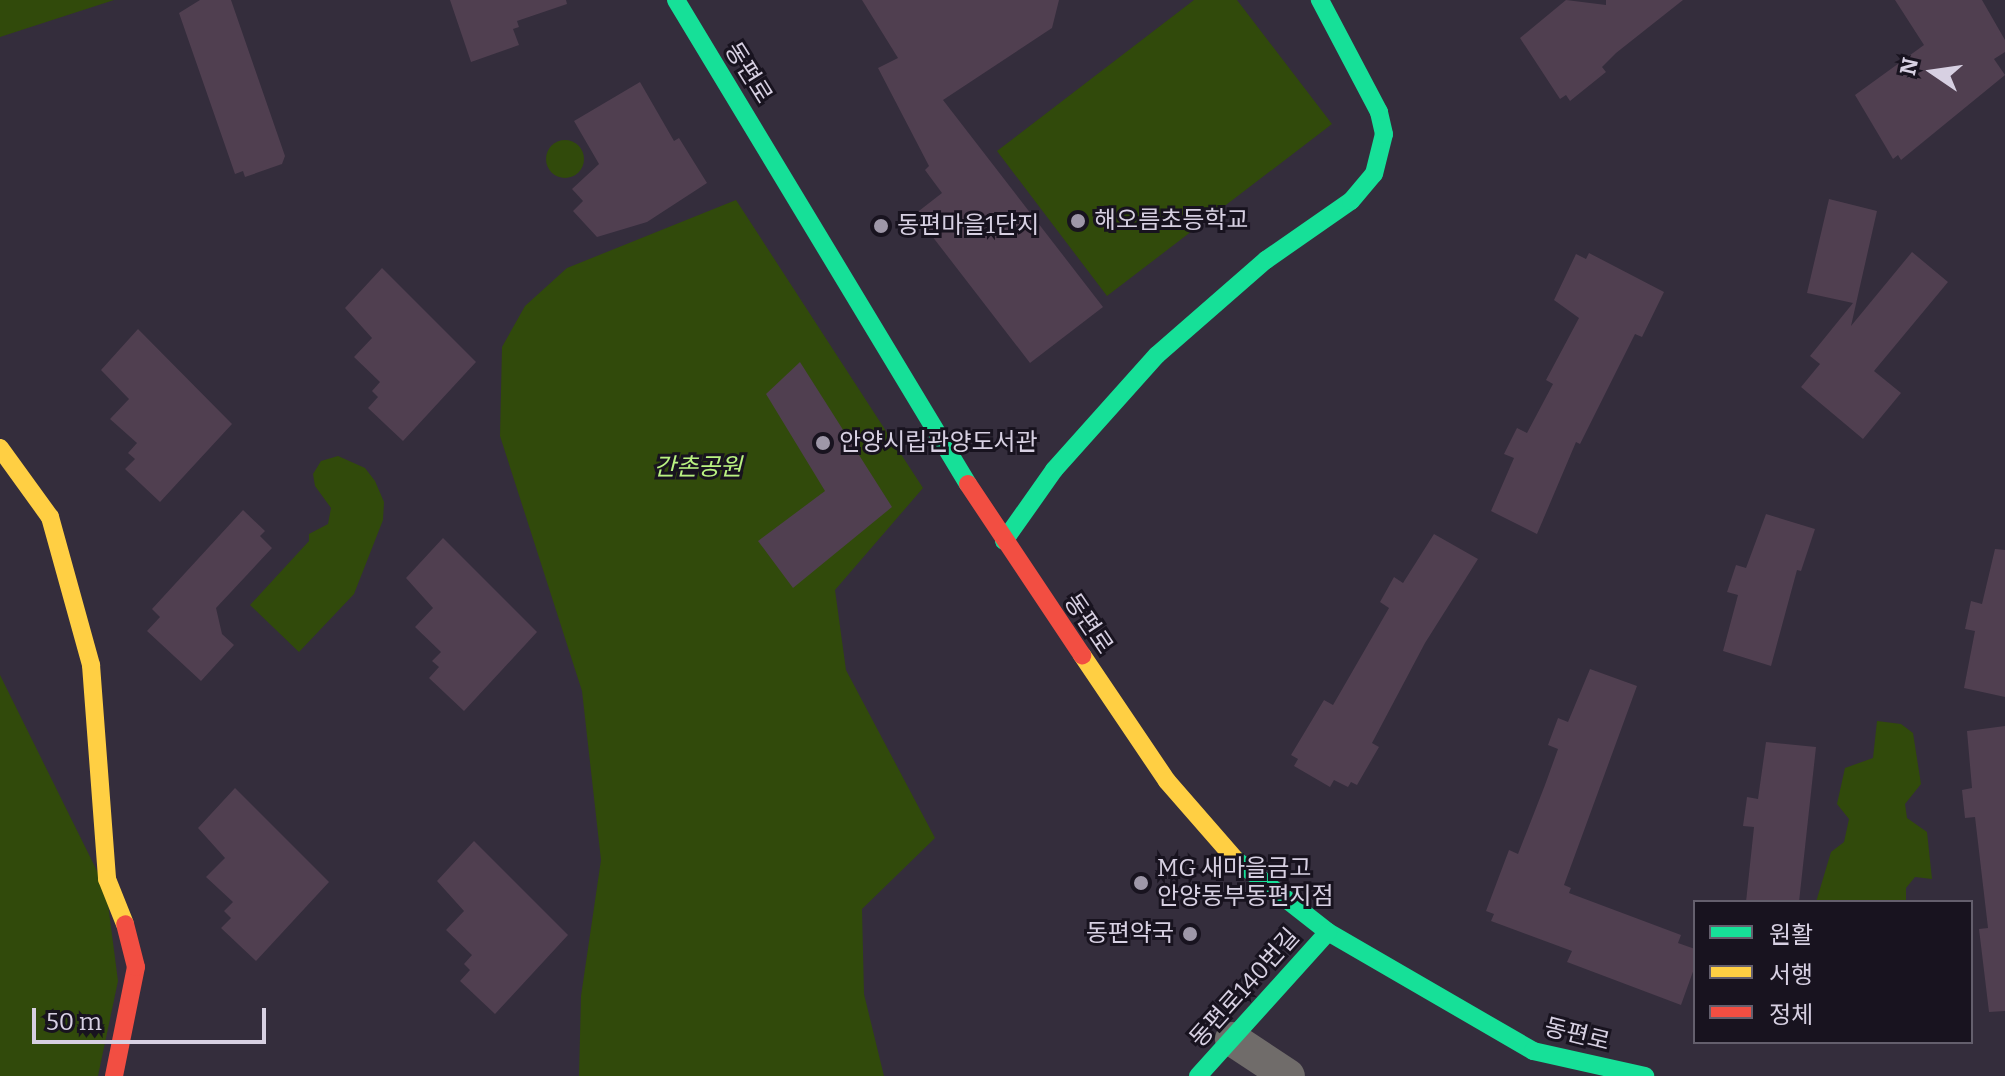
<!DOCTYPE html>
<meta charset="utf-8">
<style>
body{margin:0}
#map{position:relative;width:2005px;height:1076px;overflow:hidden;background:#342d3c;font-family:Bitter,"Noto Sans KR",serif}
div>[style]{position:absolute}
.green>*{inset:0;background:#314a0b}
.round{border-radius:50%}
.building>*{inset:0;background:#503f50}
.street>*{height:34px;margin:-17px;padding:0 17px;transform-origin:17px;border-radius:17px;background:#706c6a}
.fast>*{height:18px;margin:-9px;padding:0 9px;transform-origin:9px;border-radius:9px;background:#16e098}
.slow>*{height:18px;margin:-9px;padding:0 9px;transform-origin:9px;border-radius:9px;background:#ffcf43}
.jam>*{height:18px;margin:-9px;padding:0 9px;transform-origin:9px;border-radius:9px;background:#f24e42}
.dots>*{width:22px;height:22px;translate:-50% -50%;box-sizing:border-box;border:4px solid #18131f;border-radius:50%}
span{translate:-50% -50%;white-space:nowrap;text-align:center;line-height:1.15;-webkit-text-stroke:6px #18131f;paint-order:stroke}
.street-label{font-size:24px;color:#d7d0e2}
.poi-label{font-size:24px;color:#d7d0e2}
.left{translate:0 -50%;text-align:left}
.right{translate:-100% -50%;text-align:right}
.park-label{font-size:24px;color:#baf382;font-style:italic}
.legend{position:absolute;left:1693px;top:900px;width:280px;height:144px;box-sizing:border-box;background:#18131f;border:2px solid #645f6d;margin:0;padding:10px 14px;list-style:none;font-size:24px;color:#d7d0e2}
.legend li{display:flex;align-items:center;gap:16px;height:40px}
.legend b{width:40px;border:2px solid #645f6d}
.north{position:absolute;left:1893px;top:32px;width:80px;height:80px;-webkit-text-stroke:6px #18131f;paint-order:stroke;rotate:283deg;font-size:22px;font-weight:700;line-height:32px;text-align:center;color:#d7d0e2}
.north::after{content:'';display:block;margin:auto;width:28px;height:36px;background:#d7d0e2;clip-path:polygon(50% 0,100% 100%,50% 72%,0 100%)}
.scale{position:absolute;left:32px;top:1008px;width:234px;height:36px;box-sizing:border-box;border:4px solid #d7d0e2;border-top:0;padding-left:10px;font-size:24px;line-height:28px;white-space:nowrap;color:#d7d0e2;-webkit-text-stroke:6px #18131f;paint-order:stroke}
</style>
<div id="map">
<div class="green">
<i style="clip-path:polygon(0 0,114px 0,0 37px)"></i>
<i style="clip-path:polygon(1194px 0,1237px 0,1332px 124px,1107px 296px,997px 151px)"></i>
<i class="round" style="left:546px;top:140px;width:38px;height:38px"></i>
<i style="clip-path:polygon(736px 200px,923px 488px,835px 590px,846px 670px,935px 838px,862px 909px,864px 994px,884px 1076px,579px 1076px,581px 996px,601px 860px,582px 691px,500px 436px,502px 347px,525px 306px,567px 268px)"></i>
<i style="clip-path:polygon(338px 456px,365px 468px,375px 481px,384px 502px,383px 520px,354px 594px,299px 652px,250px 605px,309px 541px,309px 534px,328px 524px,331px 508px,315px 486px,313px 474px,321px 461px)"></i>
<i style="clip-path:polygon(0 675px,106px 889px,118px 981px,98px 1076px,0 1076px)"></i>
<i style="clip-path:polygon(1877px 721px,1901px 724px,1913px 733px,1921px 784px,1905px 804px,1907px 818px,1927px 832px,1932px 879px,1915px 877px,1906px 888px,1906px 902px,1816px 902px,1831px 852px,1844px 842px,1849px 819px,1837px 804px,1845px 768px,1873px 758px)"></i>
</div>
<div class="building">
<i style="clip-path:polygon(200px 0,231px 0,285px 156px,282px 164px,245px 177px,243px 171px,235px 174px,179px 13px)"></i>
<i style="clip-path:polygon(450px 0,566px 0,567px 4px,517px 21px,519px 27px,513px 29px,519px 45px,471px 62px)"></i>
<i style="clip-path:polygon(862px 0,1059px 0,1052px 28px,943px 100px,1103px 307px,1030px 363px,915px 214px,942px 193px,925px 170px,929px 166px,878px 68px,898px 58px)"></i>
<i style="clip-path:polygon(1566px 0,1606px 5px,1606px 0,1683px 0,1616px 53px,1602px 67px,1606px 72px,1570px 101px,1566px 95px,1560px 99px,1520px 38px)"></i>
<i style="clip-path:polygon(1895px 0,1982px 0,2005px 40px,2005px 52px,1994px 59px,2005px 75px,1901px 160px,1898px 155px,1893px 159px,1855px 95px,1924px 45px)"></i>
<i style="clip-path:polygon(640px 82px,674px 141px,679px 138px,707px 183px,647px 222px,597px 237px,573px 211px,583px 201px,572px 189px,599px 164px,574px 121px)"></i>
<i style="clip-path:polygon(1829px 199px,1877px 211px,1851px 326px,1912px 252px,1948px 282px,1874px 371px,1901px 393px,1863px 439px,1801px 387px,1820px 364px,1810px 356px,1853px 303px,1807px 293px)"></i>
<i style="clip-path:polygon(1589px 253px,1664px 292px,1642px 337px,1635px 334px,1580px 444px,1576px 442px,1537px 534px,1491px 511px,1514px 458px,1504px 454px,1517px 428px,1527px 433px,1553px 384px,1546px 380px,1579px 318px,1554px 300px,1576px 254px,1586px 259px)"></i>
<i style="clip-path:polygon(382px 268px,476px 362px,403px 441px,368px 408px,378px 397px,372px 391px,380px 382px,354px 357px,372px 338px,345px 308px)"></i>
<i style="clip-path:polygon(138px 329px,232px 424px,160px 502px,125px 469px,135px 459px,128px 453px,137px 443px,110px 419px,129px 399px,101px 370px)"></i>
<i style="clip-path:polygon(800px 362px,892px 507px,793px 588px,758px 541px,825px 491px,766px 394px)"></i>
<i style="clip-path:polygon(243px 510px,265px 531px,260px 536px,272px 548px,216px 608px,222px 634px,234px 645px,201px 681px,147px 631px,160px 617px,152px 609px)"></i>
<i style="clip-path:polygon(1766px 514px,1815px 529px,1801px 571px,1797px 570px,1771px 666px,1723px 651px,1738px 595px,1727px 592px,1736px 565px,1746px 568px)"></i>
<i style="clip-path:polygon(1434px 534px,1478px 559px,1425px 643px,1372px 743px,1379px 747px,1357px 785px,1351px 782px,1348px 787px,1334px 780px,1330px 787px,1294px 766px,1298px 759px,1291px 755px,1324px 700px,1333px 705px,1389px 608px,1380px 602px,1394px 577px,1403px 583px)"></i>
<i style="clip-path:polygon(443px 538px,537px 632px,464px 711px,429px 678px,439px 667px,432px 661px,441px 652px,415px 627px,433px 608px,406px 578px)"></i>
<i style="clip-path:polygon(1995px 549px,2005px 550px,2005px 697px,1964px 688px,1975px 631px,1965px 629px,1971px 601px,1982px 604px)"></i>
<i style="clip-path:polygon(1590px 669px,1637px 686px,1564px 885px,1571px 888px,1569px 893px,1681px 935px,1678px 943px,1695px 949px,1695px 966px,1681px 1005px,1567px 962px,1572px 951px,1491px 921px,1494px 914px,1486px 911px,1509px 850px,1518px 854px,1545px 785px,1558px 749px,1548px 745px,1558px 718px,1568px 722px)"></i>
<i style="clip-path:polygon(2005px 726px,2005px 1011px,1989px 1012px,1979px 929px,1988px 928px,1975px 817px,1965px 818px,1962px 790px,1972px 788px,1967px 731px)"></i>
<i style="clip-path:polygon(1766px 742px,1816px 747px,1799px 902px,1746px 902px,1754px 827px,1743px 826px,1747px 797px,1758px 799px)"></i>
<i style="clip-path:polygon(235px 788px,329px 882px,256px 961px,221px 928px,231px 918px,224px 911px,233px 902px,206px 877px,225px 858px,198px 828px)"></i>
<i style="clip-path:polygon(474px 841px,568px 935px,495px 1014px,460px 981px,470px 970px,464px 964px,472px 955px,446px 930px,464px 911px,437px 881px)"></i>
</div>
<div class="street">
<i style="left:1232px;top:1039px;width:67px;rotate:33.5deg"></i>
</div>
<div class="fast">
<i style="left:676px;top:0;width:565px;rotate:58.9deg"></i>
<i style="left:1004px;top:541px;width:87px;rotate:-54.8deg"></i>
<i style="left:1054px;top:470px;width:154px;rotate:-48.2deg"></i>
<i style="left:1157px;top:355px;width:145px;rotate:-41.1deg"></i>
<i style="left:1266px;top:260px;width:103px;rotate:-34.8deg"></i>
<i style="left:1351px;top:201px;width:35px;rotate:-50deg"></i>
<i style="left:1374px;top:174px;width:41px;rotate:-76deg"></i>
<i style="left:1384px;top:134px;width:23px;rotate:-103deg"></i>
<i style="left:1379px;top:112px;width:127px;rotate:-117.8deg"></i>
<i style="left:1235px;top:859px;width:118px;rotate:38.1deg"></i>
<i style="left:1328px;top:932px;width:237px;rotate:30.1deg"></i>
<i style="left:1533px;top:1051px;width:115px;rotate:12.6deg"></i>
<i style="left:1198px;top:1076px;width:194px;rotate:-47.9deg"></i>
</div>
<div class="slow">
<i style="left:0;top:448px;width:85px;rotate:54.1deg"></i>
<i style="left:50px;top:517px;width:154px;rotate:74.5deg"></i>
<i style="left:91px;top:665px;width:215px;rotate:85.7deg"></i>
<i style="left:107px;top:879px;width:48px;rotate:68.2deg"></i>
<i style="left:1082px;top:655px;width:152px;rotate:56deg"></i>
<i style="left:1167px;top:781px;width:103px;rotate:48.9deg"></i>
</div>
<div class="jam">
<i style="left:968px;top:484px;width:206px;rotate:56.3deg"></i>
<i style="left:114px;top:1076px;width:111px;rotate:-78.6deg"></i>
<i style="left:136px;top:967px;width:44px;rotate:-104.3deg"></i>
</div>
<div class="dots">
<i style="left:1078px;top:221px;background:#9e97a8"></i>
<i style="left:881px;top:226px;background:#9e97a8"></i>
<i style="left:823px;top:443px;background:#9e97a8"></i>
<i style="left:1141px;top:883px;background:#9e97a8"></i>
<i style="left:1190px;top:934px;background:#9e97a8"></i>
</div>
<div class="street-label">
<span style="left:748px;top:73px;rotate:58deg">동편로</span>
<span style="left:1088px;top:624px;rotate:56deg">동편로</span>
<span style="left:1245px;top:988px;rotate:-48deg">동편로140번길</span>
<span style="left:1577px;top:1035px;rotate:14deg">동편로</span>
</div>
<div class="poi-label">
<span class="left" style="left:1094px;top:221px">해오름초등학교</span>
<span class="left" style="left:897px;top:226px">동편마을1단지</span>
<span class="left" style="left:839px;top:443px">안양시립관양도서관</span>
<span class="left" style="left:1157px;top:883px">MG 새마을금고<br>안양동부동편지점</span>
<span class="right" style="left:1174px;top:934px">동편약국</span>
</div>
<div class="park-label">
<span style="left:698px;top:468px">간촌공원</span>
</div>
<ul class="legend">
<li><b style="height:10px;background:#16e098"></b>원활</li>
<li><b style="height:10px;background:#ffcf43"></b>서행</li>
<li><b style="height:10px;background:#f24e42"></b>정체</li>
</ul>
<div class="north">N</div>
<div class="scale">50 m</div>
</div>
